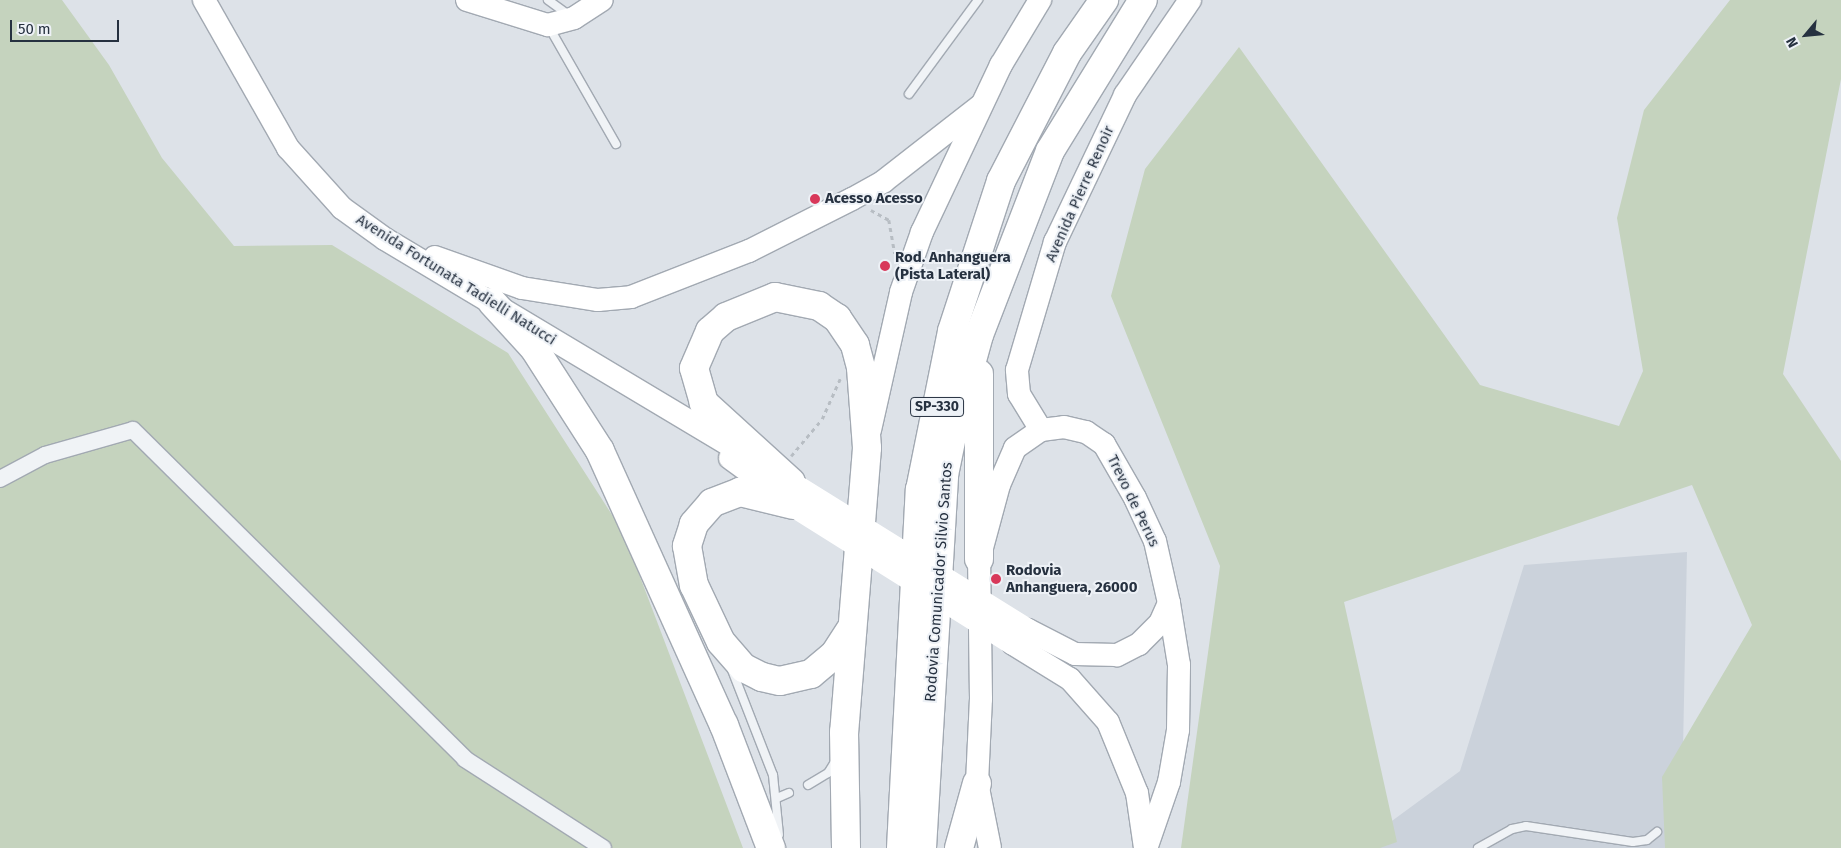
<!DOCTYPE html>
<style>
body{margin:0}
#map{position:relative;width:1841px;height:848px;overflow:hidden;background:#dde2e8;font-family:"Fira Sans",sans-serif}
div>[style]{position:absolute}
.built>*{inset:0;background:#cbd2db}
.green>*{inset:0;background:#c5d3be}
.path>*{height:2.5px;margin-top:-1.25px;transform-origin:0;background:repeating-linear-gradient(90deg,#b7bdc3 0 4px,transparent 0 8px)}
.roads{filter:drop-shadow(1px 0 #a2a9b2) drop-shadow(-1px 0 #a2a9b2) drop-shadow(0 1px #a2a9b2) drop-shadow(0 -1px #a2a9b2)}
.lane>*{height:8px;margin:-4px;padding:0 4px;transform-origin:4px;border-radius:4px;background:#f0f3f6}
.street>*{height:16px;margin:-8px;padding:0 8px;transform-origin:8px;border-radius:8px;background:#f0f3f6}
.secondary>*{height:22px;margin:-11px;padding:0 11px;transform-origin:11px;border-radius:11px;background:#fff}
.highway>*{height:28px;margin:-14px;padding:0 14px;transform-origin:14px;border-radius:14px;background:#fff}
.secondary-bridge>*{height:22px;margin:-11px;padding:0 11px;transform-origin:11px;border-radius:11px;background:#fff}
.dots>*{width:14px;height:14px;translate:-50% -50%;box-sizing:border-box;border:2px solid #edf1f6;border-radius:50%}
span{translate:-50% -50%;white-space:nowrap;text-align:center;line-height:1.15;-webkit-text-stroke:4px #edf1f6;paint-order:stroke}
.shield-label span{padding:1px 4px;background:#edf1f6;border:1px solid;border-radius:4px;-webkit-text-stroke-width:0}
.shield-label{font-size:14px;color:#263140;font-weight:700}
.street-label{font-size:15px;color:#263140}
.poi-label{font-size:15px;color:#263140;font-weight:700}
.left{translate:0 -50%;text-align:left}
.north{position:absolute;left:1781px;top:10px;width:50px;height:50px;-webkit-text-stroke:4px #edf1f6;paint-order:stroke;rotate:242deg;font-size:14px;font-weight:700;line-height:20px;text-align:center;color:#263140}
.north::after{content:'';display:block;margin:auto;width:18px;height:22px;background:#263140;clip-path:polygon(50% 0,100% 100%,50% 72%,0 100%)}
.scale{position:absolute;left:10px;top:20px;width:109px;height:22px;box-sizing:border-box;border:2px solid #263140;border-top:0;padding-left:6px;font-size:15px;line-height:18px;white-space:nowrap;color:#263140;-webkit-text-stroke:4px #edf1f6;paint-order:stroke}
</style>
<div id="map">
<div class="built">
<i style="clip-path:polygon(1687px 552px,1681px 848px,1355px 848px,1460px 771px,1524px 565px)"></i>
</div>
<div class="green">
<i style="clip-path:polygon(0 0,62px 0,109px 65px,162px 158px,234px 246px,332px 245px,508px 353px,623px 532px,743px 848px,0 848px)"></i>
<i style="clip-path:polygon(1730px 0,1841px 0,1841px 79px,1783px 374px,1841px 461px,1841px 848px,1665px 848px,1662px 777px,1752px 625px,1692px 485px,1344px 602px,1397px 842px,1380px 848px,1181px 848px,1220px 566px,1111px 296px,1145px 169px,1239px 47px,1480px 385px,1619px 426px,1643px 371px,1617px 218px,1644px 110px)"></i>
</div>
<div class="path">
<i style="left:871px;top:210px;width:21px;rotate:29deg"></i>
<i style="left:889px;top:220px;width:34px;rotate:80deg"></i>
<i style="left:791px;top:456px;width:48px;rotate:-50deg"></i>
<i style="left:822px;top:419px;width:44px;rotate:-65.8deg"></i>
</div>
<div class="roads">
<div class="lane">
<i style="left:548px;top:0;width:26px;rotate:36deg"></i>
<i style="left:549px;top:27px;width:135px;rotate:60.2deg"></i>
<i style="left:909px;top:94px;width:117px;rotate:-53.7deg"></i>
<i style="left:732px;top:670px;width:113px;rotate:68.7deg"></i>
<i style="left:773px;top:775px;width:60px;rotate:84.3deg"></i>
<i style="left:808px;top:785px;width:23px;rotate:-31deg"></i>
<i style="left:828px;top:773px;width:15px;rotate:-58deg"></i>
<i style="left:777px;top:798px;width:13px;rotate:-23deg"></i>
<i style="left:1478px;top:848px;width:39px;rotate:-29deg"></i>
<i style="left:1512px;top:829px;width:14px;rotate:-12deg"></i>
<i style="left:1526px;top:826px;width:108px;rotate:8.5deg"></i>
<i style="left:1633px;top:842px;width:14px;rotate:-8deg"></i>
<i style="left:1647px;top:840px;width:13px;rotate:-39deg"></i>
</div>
<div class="street">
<i style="left:0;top:479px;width:51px;rotate:-28.1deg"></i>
<i style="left:45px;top:455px;width:91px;rotate:-15.9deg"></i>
<i style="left:133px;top:430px;width:467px;rotate:44.7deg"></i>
<i style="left:465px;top:759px;width:164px;rotate:32.8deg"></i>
</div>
<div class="secondary">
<i style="left:204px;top:0;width:170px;rotate:60.4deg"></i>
<i style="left:288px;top:148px;width:81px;rotate:48deg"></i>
<i style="left:342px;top:208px;width:53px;rotate:35.8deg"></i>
<i style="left:385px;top:239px;width:432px;rotate:30.9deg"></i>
<i style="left:467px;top:0;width:85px;rotate:17.2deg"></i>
<i style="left:548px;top:25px;width:27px;rotate:-15deg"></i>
<i style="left:574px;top:18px;width:33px;rotate:-33deg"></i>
<i style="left:435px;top:257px;width:92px;rotate:19.6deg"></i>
<i style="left:522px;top:288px;width:77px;rotate:9deg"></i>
<i style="left:598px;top:300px;width:33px;rotate:-5deg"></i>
<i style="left:631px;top:297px;width:127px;rotate:-21.3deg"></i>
<i style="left:749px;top:251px;width:115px;rotate:-26.8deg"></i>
<i style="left:852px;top:199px;width:37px;rotate:-29deg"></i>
<i style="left:884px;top:181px;width:122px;rotate:-38deg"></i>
<i style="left:870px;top:430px;width:141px;rotate:-77.3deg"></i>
<i style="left:901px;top:292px;width:64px;rotate:-70.7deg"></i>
<i style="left:922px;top:232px;width:185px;rotate:-64.7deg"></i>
<i style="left:1001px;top:65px;width:76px;rotate:-59deg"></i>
<i style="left:1041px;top:430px;width:42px;rotate:-121.4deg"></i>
<i style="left:1019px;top:394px;width:24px;rotate:-95deg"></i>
<i style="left:1017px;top:370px;width:134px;rotate:-73.5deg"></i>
<i style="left:1055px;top:242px;width:163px;rotate:-64.5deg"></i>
<i style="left:1125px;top:95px;width:115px;rotate:-55.6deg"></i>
<i style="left:730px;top:458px;width:73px;rotate:36.1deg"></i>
<i style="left:1013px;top:644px;width:67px;rotate:31.6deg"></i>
<i style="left:1070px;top:679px;width:57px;rotate:48.5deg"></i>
<i style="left:1108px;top:722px;width:77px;rotate:67.8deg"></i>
<i style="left:1137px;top:793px;width:56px;rotate:81.7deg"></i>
<i style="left:1147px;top:846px;width:68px;rotate:-71deg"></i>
<i style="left:1169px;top:782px;width:53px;rotate:-80.2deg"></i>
<i style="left:1178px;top:730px;width:65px;rotate:-89.1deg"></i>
<i style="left:1179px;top:665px;width:63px;rotate:-99.2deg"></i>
<i style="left:990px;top:848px;width:66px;rotate:-101.3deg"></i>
<i style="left:977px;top:783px;width:84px;rotate:-87.3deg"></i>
<i style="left:981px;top:699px;width:140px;rotate:-90.8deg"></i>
<i style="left:979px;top:559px;width:77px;rotate:-74.9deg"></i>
<i style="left:999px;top:485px;width:40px;rotate:-66.6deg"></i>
<i style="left:1015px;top:448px;width:32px;rotate:-35deg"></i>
<i style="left:1041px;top:430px;width:23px;rotate:-7deg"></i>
<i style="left:1064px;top:427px;width:23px;rotate:13deg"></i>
<i style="left:1086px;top:432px;width:22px;rotate:34deg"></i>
<i style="left:1104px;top:444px;width:62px;rotate:60.1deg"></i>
<i style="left:1135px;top:498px;width:47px;rotate:65.1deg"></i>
<i style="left:1155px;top:541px;width:64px;rotate:77.3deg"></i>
<i style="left:1169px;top:603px;width:22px;rotate:114deg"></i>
<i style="left:1160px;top:623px;width:30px;rotate:135deg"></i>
<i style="left:1139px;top:644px;width:25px;rotate:153deg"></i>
<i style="left:1117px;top:655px;width:42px;rotate:-178.6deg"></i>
<i style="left:1075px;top:654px;width:53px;rotate:-152.9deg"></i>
</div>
<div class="highway">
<i style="left:492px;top:302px;width:62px;rotate:47.6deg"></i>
<i style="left:534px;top:348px;width:122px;rotate:57.3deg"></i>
<i style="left:600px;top:451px;width:301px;rotate:65.7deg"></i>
<i style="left:724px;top:725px;width:132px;rotate:69.1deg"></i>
<i style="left:979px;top:374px;width:185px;rotate:90deg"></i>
<i style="left:791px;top:482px;width:118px;rotate:-137.8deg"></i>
<i style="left:704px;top:403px;width:36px;rotate:-106deg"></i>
<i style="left:694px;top:368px;width:40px;rotate:-66.6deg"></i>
<i style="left:710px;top:331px;width:21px;rotate:-41deg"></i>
<i style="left:726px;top:317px;width:53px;rotate:-22.2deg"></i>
<i style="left:775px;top:297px;width:45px;rotate:11.6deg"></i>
<i style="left:819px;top:306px;width:22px;rotate:34deg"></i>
<i style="left:837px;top:318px;width:32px;rotate:56deg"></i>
<i style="left:855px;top:345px;width:24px;rotate:75deg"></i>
<i style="left:861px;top:368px;width:80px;rotate:85.7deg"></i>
<i style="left:867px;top:448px;width:285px;rotate:94.6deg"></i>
<i style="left:844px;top:732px;width:116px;rotate:89deg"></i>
<i style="left:793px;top:505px;width:55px;rotate:-166.2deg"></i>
<i style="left:740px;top:492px;width:30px;rotate:159deg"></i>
<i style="left:712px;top:503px;width:28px;rotate:131deg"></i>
<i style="left:694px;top:524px;width:23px;rotate:108deg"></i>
<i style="left:687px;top:546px;width:40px;rotate:80deg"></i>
<i style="left:694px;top:585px;width:63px;rotate:64.7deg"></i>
<i style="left:721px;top:642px;width:35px;rotate:49deg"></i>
<i style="left:744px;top:668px;width:20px;rotate:27deg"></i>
<i style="left:762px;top:677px;width:18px;rotate:13deg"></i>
<i style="left:780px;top:681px;width:32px;rotate:-13deg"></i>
<i style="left:811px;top:674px;width:30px;rotate:-40deg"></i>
<i style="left:834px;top:655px;width:30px;rotate:-57deg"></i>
<i style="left:901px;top:848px;width:359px;rotate:-87deg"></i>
<i style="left:920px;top:490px;width:162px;rotate:-78.6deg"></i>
<i style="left:952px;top:331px;width:158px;rotate:-71.9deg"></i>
<i style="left:1001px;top:181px;width:144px;rotate:-62.7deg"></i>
<i style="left:1067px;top:53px;width:65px;rotate:-55.1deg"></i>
<i style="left:922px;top:848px;width:374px;rotate:-86.6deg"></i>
<i style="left:944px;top:475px;width:54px;rotate:-78.3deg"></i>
<i style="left:955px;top:422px;width:90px;rotate:-74.6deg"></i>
<i style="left:979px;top:335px;width:197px;rotate:-68.9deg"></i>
<i style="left:1050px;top:151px;width:177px;rotate:-58.4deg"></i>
<i style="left:959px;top:848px;width:67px;rotate:-74.5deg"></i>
</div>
</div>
<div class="secondary-bridge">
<i style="left:800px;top:488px;width:269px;rotate:31.9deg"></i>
<i style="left:801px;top:511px;width:250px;rotate:32.1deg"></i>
</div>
<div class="dots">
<i style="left:815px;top:199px;background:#d8385a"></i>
<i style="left:885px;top:266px;background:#d8385a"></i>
<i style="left:996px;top:579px;background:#d8385a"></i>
</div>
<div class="shield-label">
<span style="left:937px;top:407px">SP-330</span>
</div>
<div class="street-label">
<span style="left:1080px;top:194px;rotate:-66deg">Avenida Pierre Renoir</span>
<span style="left:456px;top:280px;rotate:32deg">Avenida Fortunata Tadielli Natucci</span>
<span style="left:1133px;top:501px;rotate:64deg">Trevo de Perus</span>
<span style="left:939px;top:582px;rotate:-86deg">Rodovia Comunicador Silvio Santos</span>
</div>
<div class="poi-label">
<span class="left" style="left:825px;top:199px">Acesso Acesso</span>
<span class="left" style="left:895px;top:266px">Rod. Anhanguera<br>(Pista Lateral)</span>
<span class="left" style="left:1006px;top:579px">Rodovia<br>Anhanguera, 26000</span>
</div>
<div class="north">N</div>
<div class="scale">50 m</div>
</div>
